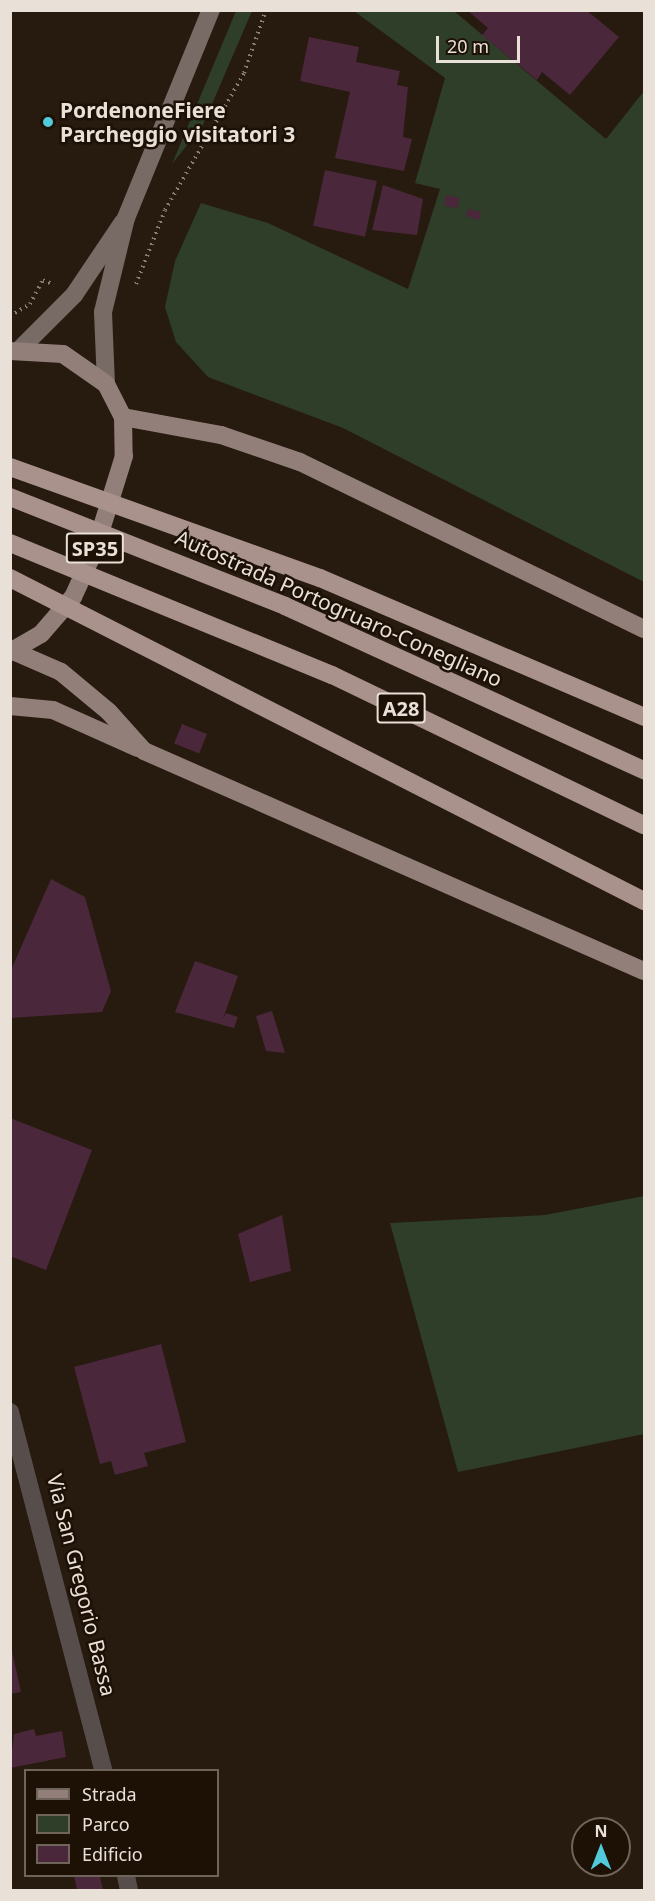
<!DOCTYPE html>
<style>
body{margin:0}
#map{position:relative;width:655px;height:1901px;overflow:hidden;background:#271a0f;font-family:"Noto Sans",sans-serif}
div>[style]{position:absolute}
.green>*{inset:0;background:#2f3e29}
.building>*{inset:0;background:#4b273b;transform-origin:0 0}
.path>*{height:4px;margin-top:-2px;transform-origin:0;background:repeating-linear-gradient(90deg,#8a7f76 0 1.5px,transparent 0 6px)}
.street>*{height:18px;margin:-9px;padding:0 9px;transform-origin:9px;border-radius:9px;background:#574e4b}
.secondary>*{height:18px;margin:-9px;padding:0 9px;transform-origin:9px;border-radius:9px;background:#786a65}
.primary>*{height:18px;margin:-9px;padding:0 9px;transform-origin:9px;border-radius:9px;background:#927f79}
.highway>*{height:18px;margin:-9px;padding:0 9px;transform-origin:9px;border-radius:9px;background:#a9928c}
.dots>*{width:16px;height:16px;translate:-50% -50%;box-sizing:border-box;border:3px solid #1d1106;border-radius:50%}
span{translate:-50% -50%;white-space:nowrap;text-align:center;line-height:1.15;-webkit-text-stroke:5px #1d1106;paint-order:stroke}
.shield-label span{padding:2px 4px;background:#1d1106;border:2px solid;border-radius:4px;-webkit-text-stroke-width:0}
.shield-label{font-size:20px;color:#e9e0d8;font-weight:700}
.poi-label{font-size:21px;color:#e9e0d8;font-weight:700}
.left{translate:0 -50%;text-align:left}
.street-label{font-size:21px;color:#e9e0d8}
.frame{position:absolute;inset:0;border:12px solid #e9e0d8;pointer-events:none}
.legend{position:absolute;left:24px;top:1769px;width:195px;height:108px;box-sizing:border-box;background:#1d1106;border:2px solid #6f645a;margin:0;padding:8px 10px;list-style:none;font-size:18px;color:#e9e0d8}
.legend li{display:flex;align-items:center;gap:12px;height:30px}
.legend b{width:30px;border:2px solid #6f645a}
.north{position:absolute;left:571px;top:1817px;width:60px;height:60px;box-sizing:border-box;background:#1d1106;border:2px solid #6f645a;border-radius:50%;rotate:0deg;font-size:16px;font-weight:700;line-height:24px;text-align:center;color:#e9e0d8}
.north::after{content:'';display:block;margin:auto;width:21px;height:27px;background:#53cadc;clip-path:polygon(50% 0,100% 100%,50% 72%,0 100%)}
.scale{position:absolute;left:436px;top:36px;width:84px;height:27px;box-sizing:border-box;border:3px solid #e9e0d8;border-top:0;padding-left:8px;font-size:18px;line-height:21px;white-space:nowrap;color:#e9e0d8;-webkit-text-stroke:4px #1d1106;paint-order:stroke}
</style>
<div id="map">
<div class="green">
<i style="clip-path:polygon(236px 11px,252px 11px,203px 125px,172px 164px)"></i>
<i style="clip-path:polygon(354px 11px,454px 11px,606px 139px,644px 91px,644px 582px,343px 428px,208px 377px,176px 342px,165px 307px,175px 261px,201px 203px,268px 223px,408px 289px,440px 189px,415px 183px,445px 78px)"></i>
<i style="clip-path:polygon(644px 1196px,644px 1434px,458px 1472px,390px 1223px,545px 1215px)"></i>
</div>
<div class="building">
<i style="clip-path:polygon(467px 10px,586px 10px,619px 37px,570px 95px,542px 72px,537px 80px,482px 35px,488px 28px)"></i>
<i style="clip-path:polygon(309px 37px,359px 47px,356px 62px,400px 71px,397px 85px,408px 87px,403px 137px,412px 139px,404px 171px,335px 158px,350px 92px,300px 81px)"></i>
<i style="left:325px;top:170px;width:53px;height:57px;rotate:12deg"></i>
<i style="clip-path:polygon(383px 185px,423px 199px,417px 235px,372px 230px)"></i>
<i style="clip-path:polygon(446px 195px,460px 198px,457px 208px,444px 206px)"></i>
<i style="clip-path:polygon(468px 209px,481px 212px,480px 220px,466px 216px)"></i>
<i style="left:182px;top:724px;width:27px;height:21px;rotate:22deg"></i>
<i style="clip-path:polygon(51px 879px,85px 897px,111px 991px,102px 1012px,10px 1018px,10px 972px)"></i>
<i style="clip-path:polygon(195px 961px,238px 976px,223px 1019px,226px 1013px,238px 1017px,234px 1028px,175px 1012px)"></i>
<i style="clip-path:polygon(272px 1011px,285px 1053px,266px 1051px,256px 1016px)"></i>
<i style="clip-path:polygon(10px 1118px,92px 1150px,46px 1270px,10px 1256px)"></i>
<i style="clip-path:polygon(282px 1215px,291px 1271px,250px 1282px,238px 1234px)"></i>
<i style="clip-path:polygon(161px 1344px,186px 1442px,144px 1453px,148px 1466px,115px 1475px,111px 1461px,100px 1464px,74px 1367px)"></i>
<i style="clip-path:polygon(10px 1642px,21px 1692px,10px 1694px)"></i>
<i style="clip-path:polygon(34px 1729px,36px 1736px,62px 1731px,66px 1757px,10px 1768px,14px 1734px)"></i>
<i style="clip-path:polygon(74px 1876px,104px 1876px,100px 1877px,103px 1890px,77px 1890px)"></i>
</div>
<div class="path">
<i style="left:136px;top:284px;width:79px;rotate:-68.6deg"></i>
<i style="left:165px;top:210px;width:158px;rotate:-60deg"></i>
<i style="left:244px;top:73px;width:67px;rotate:-70.8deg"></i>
<i style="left:10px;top:316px;width:23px;rotate:-31deg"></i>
<i style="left:30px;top:304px;width:27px;rotate:-62deg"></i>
<i style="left:43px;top:280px;width:12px;rotate:24deg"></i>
</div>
<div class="street">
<i style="left:10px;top:1412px;width:370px;rotate:75.4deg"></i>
<i style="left:126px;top:1876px;width:14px;rotate:78deg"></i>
</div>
<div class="secondary">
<i style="left:22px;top:347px;width:74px;rotate:-45deg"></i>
<i style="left:74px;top:295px;width:88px;rotate:-56.1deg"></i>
<i style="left:106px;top:384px;width:72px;rotate:-92.4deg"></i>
<i style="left:103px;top:312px;width:97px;rotate:-76.3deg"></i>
<i style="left:126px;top:218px;width:225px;rotate:-67.8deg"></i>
</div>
<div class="primary">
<i style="left:10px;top:351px;width:53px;rotate:3.2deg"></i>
<i style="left:63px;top:354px;width:52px;rotate:34.9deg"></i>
<i style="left:106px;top:384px;width:37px;rotate:63deg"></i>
<i style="left:123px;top:417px;width:39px;rotate:89deg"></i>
<i style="left:124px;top:456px;width:97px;rotate:107.3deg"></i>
<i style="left:95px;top:549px;width:53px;rotate:114.6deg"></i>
<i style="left:73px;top:597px;width:49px;rotate:130.9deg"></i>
<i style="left:41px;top:634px;width:36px;rotate:150deg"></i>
<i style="left:123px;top:417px;width:100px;rotate:10.4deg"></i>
<i style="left:221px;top:435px;width:83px;rotate:18.9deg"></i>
<i style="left:300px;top:462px;width:382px;rotate:25.9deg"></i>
<i style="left:13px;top:651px;width:52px;rotate:23.6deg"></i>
<i style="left:61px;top:672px;width:62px;rotate:39.8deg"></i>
<i style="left:109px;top:712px;width:52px;rotate:48.1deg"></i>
<i style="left:144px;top:751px;width:546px;rotate:23.75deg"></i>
<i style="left:10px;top:706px;width:43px;rotate:5.3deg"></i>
<i style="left:53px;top:710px;width:93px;rotate:24.1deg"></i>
</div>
<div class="highway">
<i style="left:10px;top:467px;width:329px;rotate:19.7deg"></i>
<i style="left:320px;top:578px;width:353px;rotate:23.2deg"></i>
<i style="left:10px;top:497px;width:296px;rotate:21.6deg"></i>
<i style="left:285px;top:606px;width:395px;rotate:24.6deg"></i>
<i style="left:10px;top:543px;width:348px;rotate:22.3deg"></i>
<i style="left:332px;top:675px;width:346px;rotate:25.7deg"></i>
<i style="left:10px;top:578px;width:712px;rotate:27deg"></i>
</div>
<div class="dots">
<i style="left:48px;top:122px;background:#53cadc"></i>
</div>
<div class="shield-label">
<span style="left:95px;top:548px">SP35</span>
<span style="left:401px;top:708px">A28</span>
</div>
<div class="poi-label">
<span class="left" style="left:60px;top:122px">PordenoneFiere<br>Parcheggio visitatori 3</span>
</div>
<div class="street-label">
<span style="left:339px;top:608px;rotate:24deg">Autostrada Portogruaro-Conegliano</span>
<span style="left:82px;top:1585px;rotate:76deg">Via San Gregorio Bassa</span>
</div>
<div class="frame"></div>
<ul class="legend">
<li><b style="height:8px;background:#927f79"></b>Strada</li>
<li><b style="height:16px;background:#2f3e29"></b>Parco</li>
<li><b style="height:16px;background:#4b273b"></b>Edificio</li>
</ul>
<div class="north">N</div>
<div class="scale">20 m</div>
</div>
